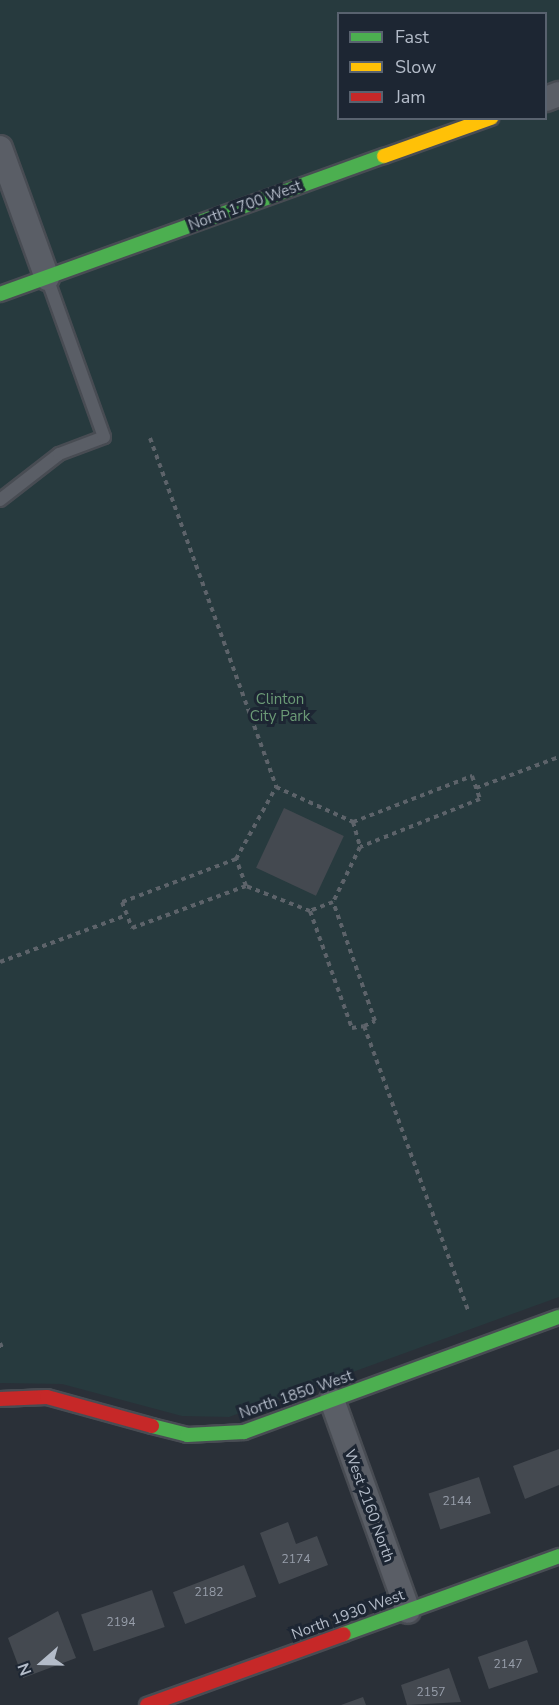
<!DOCTYPE html>
<style>
body{margin:0}
#map{position:relative;width:559px;height:1705px;overflow:hidden;background:#2a3038;font-family:"Nunito Sans",sans-serif}
div>[style]{position:absolute}
.green>*{inset:0;background:#273a3e}
.building>*{inset:0;background:#444950;transform-origin:0 0}
.path>*{height:4px;margin-top:-2px;transform-origin:0;background:repeating-linear-gradient(90deg,#5d636a 0 4.5px,transparent 0 9px)}
.roads{filter:drop-shadow(2px 0 #484c53) drop-shadow(-2px 0 #484c53) drop-shadow(0 2px #484c53) drop-shadow(0 -2px #484c53)}
.lane>*{height:12px;margin:-6px;padding:0 6px;transform-origin:6px;border-radius:6px;background:#5a5e66}
.street>*{height:24px;margin:-12px;padding:0 12px;transform-origin:12px;border-radius:12px;background:#5a5e66}
.fast>*{height:14px;margin:-7px;padding:0 7px;transform-origin:7px;border-radius:7px;background:#4caf50}
.slow>*{height:14px;margin:-7px;padding:0 7px;transform-origin:7px;border-radius:7px;background:#ffc107}
.jam>*{height:14px;margin:-7px;padding:0 7px;transform-origin:7px;border-radius:7px;background:#c62828}
span{translate:-50% -50%;white-space:nowrap;text-align:center;line-height:1.15;-webkit-text-stroke:6px #1d2633;paint-order:stroke}
.number-label{font-size:12px;color:#989fab}
.number-label span{-webkit-text-stroke-width:0}
.street-label{font-size:15px;color:#b4bcc9}
.park-label{font-size:15px;color:#6b9a76}
.legend{position:absolute;left:337px;top:12px;width:210px;height:108px;box-sizing:border-box;background:#1d2633;border:2px solid #59626f;margin:0;padding:8px 10px;list-style:none;font-size:18px;color:#b4bcc9}
.legend li{display:flex;align-items:center;gap:12px;height:30px}
.legend b{width:30px;border:2px solid #59626f}
.north{position:absolute;left:12px;top:1633px;width:60px;height:60px;-webkit-text-stroke:4px #1d2633;paint-order:stroke;rotate:250deg;font-size:16px;font-weight:700;line-height:24px;text-align:center;color:#b4bcc9}
.north::after{content:'';display:block;margin:auto;width:21px;height:27px;background:#b4bcc9;clip-path:polygon(50% 0,100% 100%,50% 72%,0 100%)}
</style>
<div id="map">
<div class="green">
<i style="clip-path:polygon(evenodd,0 0,559px 0,559px 1297px,229px 1417px,182px 1416px,62px 1384px,0 1383px,0 0,338px 14px,546px 14px,546px 118px,338px 118px,338px 14px)"></i>
</div>
<div class="building">
<i style="left:284px;top:808px;width:66px;height:66px;rotate:25deg"></i>
<i style="clip-path:polygon(559px 1449px,559px 1485px,525px 1499px,513px 1466px)"></i>
<i style="left:479px;top:1477px;width:38px;height:53px;rotate:72deg"></i>
<i style="clip-path:polygon(288px 1522px,296px 1544px,317px 1536px,328px 1565px,279px 1584px,260px 1533px)"></i>
<i style="left:244px;top:1565px;width:34px;height:76px;rotate:69deg"></i>
<i style="left:152px;top:1590px;width:39px;height:75px;rotate:71deg"></i>
<i style="clip-path:polygon(58px 1611px,76px 1658px,23px 1678px,8px 1638px)"></i>
<i style="left:527px;top:1640px;width:34px;height:52px;rotate:71deg"></i>
<i style="clip-path:polygon(449px 1668px,461px 1702px,407px 1705px,401px 1685px)"></i>
<i style="clip-path:polygon(363px 1697px,366px 1705px,341px 1705px)"></i>
</div>
<div class="path">
<i style="left:150px;top:438px;width:371px;rotate:70.1deg"></i>
<i style="left:276px;top:787px;width:85px;rotate:24.4deg"></i>
<i style="left:353px;top:822px;width:26px;rotate:74deg"></i>
<i style="left:360px;top:847px;width:61px;rotate:116.1deg"></i>
<i style="left:333px;top:902px;width:25px;rotate:159deg"></i>
<i style="left:310px;top:911px;width:69px;rotate:-158.7deg"></i>
<i style="left:246px;top:886px;width:29px;rotate:-110deg"></i>
<i style="left:236px;top:859px;width:82px;rotate:-60.9deg"></i>
<i style="left:476px;top:788px;width:89px;rotate:-20.5deg"></i>
<i style="left:353px;top:822px;width:128px;rotate:-21.1deg"></i>
<i style="left:472px;top:776px;width:24px;rotate:71deg"></i>
<i style="left:480px;top:799px;width:129px;rotate:158.2deg"></i>
<i style="left:236px;top:859px;width:122px;rotate:159.3deg"></i>
<i style="left:122px;top:902px;width:28px;rotate:69deg"></i>
<i style="left:132px;top:928px;width:121px;rotate:-20.2deg"></i>
<i style="left:310px;top:911px;width:124px;rotate:70.3deg"></i>
<i style="left:352px;top:1028px;width:12px;rotate:-9deg"></i>
<i style="left:364px;top:1026px;width:12px;rotate:-24deg"></i>
<i style="left:375px;top:1021px;width:126px;rotate:-109.4deg"></i>
<i style="left:0;top:962px;width:135px;rotate:-20.3deg"></i>
<i style="left:364px;top:1026px;width:302px;rotate:69.9deg"></i>
<i style="left:0;top:1343px;width:8px;rotate:67deg"></i>
</div>
<div class="roads">
<div class="lane">
<i style="left:0;top:500px;width:75px;rotate:-37.9deg"></i>
<i style="left:59px;top:454px;width:48px;rotate:-20.7deg"></i>
<i style="left:104px;top:437px;width:169px;rotate:-109.7deg"></i>
</div>
<div class="street">
<i style="left:546px;top:99px;width:14px;rotate:-21deg"></i>
<i style="left:0;top:148px;width:138px;rotate:70.1deg"></i>
<i style="left:332px;top:1400px;width:224px;rotate:70.2deg"></i>
</div>
<div class="fast">
<i style="left:0;top:294px;width:408px;rotate:-19.8deg"></i>
<i style="left:152px;top:1426px;width:36px;rotate:14deg"></i>
<i style="left:187px;top:1435px;width:57px;rotate:-3deg"></i>
<i style="left:244px;top:1432px;width:335px;rotate:-20.1deg"></i>
<i style="left:344px;top:1634px;width:229px;rotate:-19.9deg"></i>
</div>
<div class="slow">
<i style="left:384px;top:156px;width:114px;rotate:-19.6deg"></i>
</div>
<div class="jam">
<i style="left:0;top:1399px;width:47px;rotate:-2.4deg"></i>
<i style="left:47px;top:1397px;width:109px;rotate:15.4deg"></i>
<i style="left:147px;top:1705px;width:209px;rotate:-19.8deg"></i>
</div>
</div>
<div class="number-label">
<span style="left:457px;top:1502px">2144</span>
<span style="left:296px;top:1560px">2174</span>
<span style="left:209px;top:1593px">2182</span>
<span style="left:121px;top:1623px">2194</span>
<span style="left:508px;top:1665px">2147</span>
<span style="left:431px;top:1693px">2157</span>
</div>
<div class="street-label">
<span style="left:245px;top:206px;rotate:-20deg">North 1700 West</span>
<span style="left:296px;top:1395px;rotate:-19deg">North 1850 West</span>
<span style="left:369px;top:1506px;rotate:70deg">West 2160 North</span>
<span style="left:348px;top:1615px;rotate:-20deg">North 1930 West</span>
</div>
<div class="park-label">
<span style="left:280px;top:708px">Clinton<br>City Park</span>
</div>
<ul class="legend">
<li><b style="height:8px;background:#4caf50"></b>Fast</li>
<li><b style="height:8px;background:#ffc107"></b>Slow</li>
<li><b style="height:8px;background:#c62828"></b>Jam</li>
</ul>
<div class="north">N</div>
</div>
